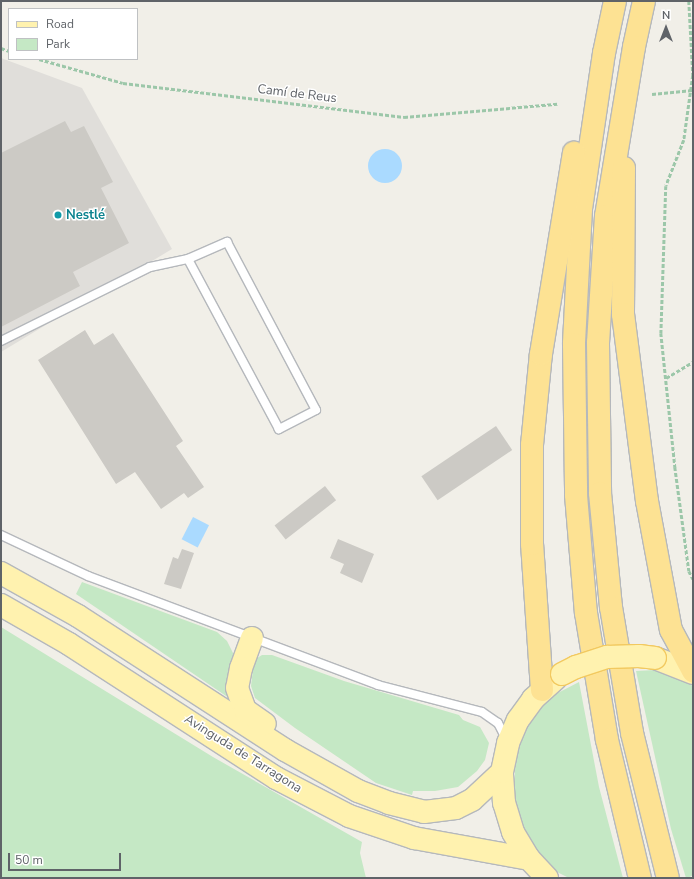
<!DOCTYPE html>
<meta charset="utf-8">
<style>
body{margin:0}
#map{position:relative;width:694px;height:879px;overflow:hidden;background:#f1efe8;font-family:"Nunito Sans",sans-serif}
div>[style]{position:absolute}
.industrial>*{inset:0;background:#e0deda}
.green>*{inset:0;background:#c5e8c5}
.water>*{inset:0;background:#aadaff;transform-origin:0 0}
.round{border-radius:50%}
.building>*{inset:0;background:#cccac5;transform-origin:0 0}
.path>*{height:2.5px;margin-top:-1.25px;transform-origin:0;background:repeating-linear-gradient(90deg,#9cc7a9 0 4px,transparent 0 6px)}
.roads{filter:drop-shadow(1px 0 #b5b8bc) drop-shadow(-1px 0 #b5b8bc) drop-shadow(0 1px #b5b8bc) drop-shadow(0 -1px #b5b8bc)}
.lane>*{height:8px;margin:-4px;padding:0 4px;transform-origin:4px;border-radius:4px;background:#fff}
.primary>*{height:22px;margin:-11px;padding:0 11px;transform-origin:11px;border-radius:11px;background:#fff2af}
.highway>*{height:22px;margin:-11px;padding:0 11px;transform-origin:11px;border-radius:11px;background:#fde293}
.bridges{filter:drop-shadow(1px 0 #f2c960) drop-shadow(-1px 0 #f2c960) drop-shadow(0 1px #f2c960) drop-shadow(0 -1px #f2c960)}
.primary-bridge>*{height:22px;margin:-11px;padding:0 11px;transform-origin:11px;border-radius:11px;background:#fff2af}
.dots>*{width:11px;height:11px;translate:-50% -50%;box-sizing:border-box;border:2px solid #fff;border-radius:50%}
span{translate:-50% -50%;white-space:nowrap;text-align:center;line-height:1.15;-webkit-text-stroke:3px #fff;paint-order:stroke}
.street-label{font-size:13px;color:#5f6368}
.culture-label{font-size:13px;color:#0d838f;font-weight:700}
.left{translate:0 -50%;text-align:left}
.frame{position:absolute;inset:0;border:2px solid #5f6368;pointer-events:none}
.legend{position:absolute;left:8px;top:8px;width:130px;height:52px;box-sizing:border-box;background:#fff;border:1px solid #bfc1c3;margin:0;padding:5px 7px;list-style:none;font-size:12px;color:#5f6368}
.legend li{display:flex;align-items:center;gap:8px;height:20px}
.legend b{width:20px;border:1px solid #bfc1c3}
.north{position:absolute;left:646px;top:8px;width:40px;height:40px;-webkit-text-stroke:3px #fff;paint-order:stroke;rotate:0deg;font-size:11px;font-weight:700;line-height:16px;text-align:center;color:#5f6368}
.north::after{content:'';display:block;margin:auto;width:14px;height:18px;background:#5f6368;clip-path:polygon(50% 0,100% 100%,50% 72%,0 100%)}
.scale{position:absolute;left:8px;top:853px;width:113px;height:18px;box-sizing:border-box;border:2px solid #5f6368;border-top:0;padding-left:5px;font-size:12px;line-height:14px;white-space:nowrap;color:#5f6368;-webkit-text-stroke:3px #fff;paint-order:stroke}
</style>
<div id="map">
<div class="industrial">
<i style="clip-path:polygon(1px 58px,82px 88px,172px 249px,1px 352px)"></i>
</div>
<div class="green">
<i style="clip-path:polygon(82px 582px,217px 632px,227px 641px,234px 655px,229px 698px,76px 594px)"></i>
<i style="clip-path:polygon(1px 627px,213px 757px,362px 842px,360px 853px,366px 878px,1px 878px)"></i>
<i style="clip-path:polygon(262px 655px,272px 655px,344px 681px,459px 715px,463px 720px,480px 727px,489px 743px,485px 760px,477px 771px,458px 787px,435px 791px,413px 791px,412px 795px,376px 783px,295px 728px,255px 698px,251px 686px,254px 660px)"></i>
<i style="clip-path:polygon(655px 670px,680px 678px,693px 686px,693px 875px,688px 878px,686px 878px,671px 829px,636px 671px)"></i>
<i style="clip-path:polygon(579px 682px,599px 787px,623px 878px,569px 878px,555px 871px,539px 855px,523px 827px,514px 798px,515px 769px,520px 740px,534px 716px,550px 697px)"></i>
</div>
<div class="water">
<i class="round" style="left:368px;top:149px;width:34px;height:34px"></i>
<i style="left:193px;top:517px;width:18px;height:25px;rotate:27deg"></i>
</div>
<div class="building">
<i style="clip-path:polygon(65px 121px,71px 132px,84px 126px,113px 182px,101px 188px,129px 243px,73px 272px,80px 286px,1px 327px,1px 153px)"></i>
<i style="clip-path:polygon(85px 330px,94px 345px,113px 333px,183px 441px,176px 446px,204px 487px,188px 498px,184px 493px,161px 509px,135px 472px,116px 484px,38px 360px)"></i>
<i style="left:496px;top:426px;width:29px;height:90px;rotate:56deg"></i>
<i style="left:325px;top:486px;width:18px;height:64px;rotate:52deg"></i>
<i style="clip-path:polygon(338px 539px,374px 554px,362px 583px,340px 573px,344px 564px,330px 558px)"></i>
<i style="clip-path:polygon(182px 549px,194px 553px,181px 589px,164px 584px,173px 557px,178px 559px)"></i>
</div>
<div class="path">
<i style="left:689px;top:1px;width:74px;rotate:86.9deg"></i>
<i style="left:693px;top:75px;width:66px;rotate:97.9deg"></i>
<i style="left:684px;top:140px;width:49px;rotate:111.4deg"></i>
<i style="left:666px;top:186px;width:147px;rotate:91.9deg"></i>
<i style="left:661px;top:333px;width:135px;rotate:84deg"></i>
<i style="left:675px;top:467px;width:105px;rotate:82.3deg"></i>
<i style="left:689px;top:571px;width:9px;rotate:63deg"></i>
<i style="left:1px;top:48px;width:9px;rotate:21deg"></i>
<i style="left:39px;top:59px;width:87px;rotate:15.9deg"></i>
<i style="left:123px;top:83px;width:283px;rotate:6.9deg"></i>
<i style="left:404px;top:117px;width:154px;rotate:-4.9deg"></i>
<i style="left:652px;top:94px;width:41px;rotate:-5.6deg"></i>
<i style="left:666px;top:378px;width:31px;rotate:-31deg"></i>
</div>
<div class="roads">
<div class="lane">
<i style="left:1px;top:341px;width:166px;rotate:-26.4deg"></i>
<i style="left:150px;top:267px;width:39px;rotate:-12deg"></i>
<i style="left:188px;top:259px;width:43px;rotate:-23.6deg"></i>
<i style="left:227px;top:242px;width:190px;rotate:62.1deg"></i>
<i style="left:316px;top:410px;width:42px;rotate:152.8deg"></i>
<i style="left:279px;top:429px;width:193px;rotate:-118.2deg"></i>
<i style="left:1px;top:535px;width:96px;rotate:25.2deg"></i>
<i style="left:88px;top:576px;width:310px;rotate:20.6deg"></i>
<i style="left:378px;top:685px;width:107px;rotate:14.6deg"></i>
<i style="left:482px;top:712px;width:19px;rotate:35deg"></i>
<i style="left:498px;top:723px;width:18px;rotate:63deg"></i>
</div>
<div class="primary">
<i style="left:1px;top:573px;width:88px;rotate:29.2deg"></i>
<i style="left:78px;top:616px;width:247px;rotate:32.9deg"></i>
<i style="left:285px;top:750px;width:84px;rotate:29.3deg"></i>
<i style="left:358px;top:791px;width:33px;rotate:21deg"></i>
<i style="left:389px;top:803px;width:36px;rotate:14deg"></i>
<i style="left:424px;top:812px;width:32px;rotate:-7deg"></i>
<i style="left:456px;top:808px;width:18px;rotate:-27deg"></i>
<i style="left:472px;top:800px;width:41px;rotate:-43deg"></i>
<i style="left:1px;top:605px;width:78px;rotate:29.8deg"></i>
<i style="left:69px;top:644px;width:247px;rotate:32.9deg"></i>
<i style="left:276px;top:778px;width:82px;rotate:27.5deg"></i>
<i style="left:349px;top:816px;width:69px;rotate:18.7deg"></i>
<i style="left:414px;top:838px;width:117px;rotate:10.3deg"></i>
<i style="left:252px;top:638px;width:32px;rotate:110deg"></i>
<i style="left:241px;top:668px;width:20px;rotate:101deg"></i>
<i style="left:237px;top:688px;width:23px;rotate:70deg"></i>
<i style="left:245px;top:710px;width:24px;rotate:35deg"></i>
<i style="left:655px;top:658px;width:41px;rotate:21.5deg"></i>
<i style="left:547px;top:878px;width:26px;rotate:-133deg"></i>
<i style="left:529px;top:859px;width:31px;rotate:-121deg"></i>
<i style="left:513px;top:832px;width:30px;rotate:-107deg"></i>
<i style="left:504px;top:803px;width:31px;rotate:-94deg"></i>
<i style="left:502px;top:772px;width:30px;rotate:-78deg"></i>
<i style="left:508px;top:743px;width:25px;rotate:-67deg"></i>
<i style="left:518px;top:720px;width:26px;rotate:-54deg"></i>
<i style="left:533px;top:699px;width:31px;rotate:-42deg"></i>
</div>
<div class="highway">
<i style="left:615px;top:1px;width:53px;rotate:101.9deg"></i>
<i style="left:604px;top:53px;width:158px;rotate:98.4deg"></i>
<i style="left:581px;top:209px;width:135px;rotate:93deg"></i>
<i style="left:574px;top:344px;width:151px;rotate:89.2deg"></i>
<i style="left:576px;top:495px;width:118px;rotate:85.2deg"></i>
<i style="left:586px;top:613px;width:129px;rotate:80.6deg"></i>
<i style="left:607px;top:740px;width:142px;rotate:76.6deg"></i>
<i style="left:644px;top:1px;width:47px;rotate:102.3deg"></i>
<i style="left:634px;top:47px;width:171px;rotate:99.4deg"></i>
<i style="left:606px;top:216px;width:127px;rotate:93.6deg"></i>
<i style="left:598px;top:343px;width:150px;rotate:89.2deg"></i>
<i style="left:600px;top:493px;width:115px;rotate:84.5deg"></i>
<i style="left:611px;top:607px;width:128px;rotate:80.5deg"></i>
<i style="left:632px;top:733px;width:149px;rotate:76.1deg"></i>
<i style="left:624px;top:168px;width:146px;rotate:90.4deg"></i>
<i style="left:623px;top:314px;width:189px;rotate:82.7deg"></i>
<i style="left:647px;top:501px;width:131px;rotate:79.5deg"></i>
<i style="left:671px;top:630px;width:47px;rotate:61.8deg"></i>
<i style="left:542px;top:690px;width:146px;rotate:-93.9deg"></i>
<i style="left:532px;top:544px;width:99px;rotate:-90deg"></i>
<i style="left:532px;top:445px;width:91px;rotate:-84.4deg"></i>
<i style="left:541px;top:354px;width:204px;rotate:-80.7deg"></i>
</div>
</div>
<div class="bridges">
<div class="primary-bridge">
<i style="left:562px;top:674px;width:16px;rotate:-27deg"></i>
<i style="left:576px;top:667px;width:33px;rotate:-18deg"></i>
<i style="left:607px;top:657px;width:32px;rotate:-2deg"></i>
<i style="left:639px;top:656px;width:16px;rotate:7deg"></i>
</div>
</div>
<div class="dots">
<i style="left:58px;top:215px;background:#0f9aa8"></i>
</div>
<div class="street-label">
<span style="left:297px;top:94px;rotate:7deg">Camí de Reus</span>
<span style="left:243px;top:754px;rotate:32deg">Avinguda de Tarragona</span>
</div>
<div class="culture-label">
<span class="left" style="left:66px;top:215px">Nestlé</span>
</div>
<div class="frame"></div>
<ul class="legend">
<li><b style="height:5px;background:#fff2af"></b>Road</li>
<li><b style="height:11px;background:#c5e8c5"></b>Park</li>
</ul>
<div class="north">N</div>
<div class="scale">50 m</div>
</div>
